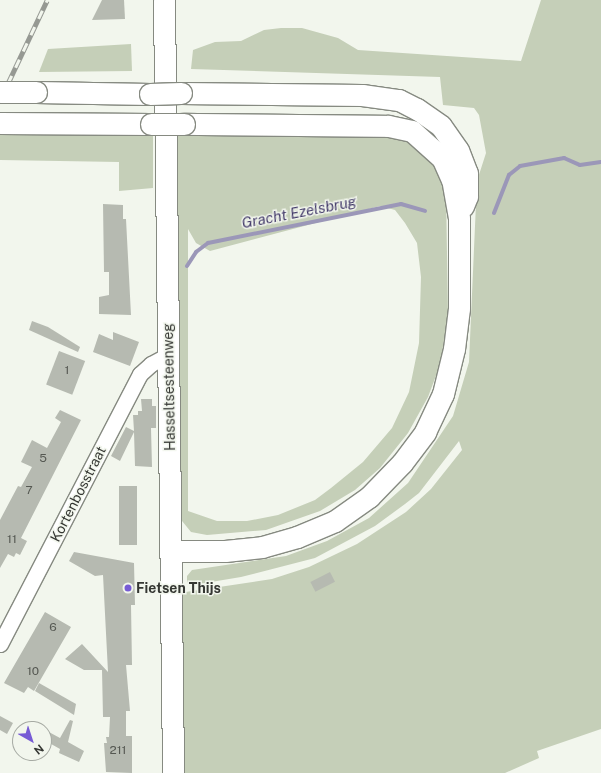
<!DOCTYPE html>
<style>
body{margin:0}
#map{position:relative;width:601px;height:773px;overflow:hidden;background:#f2f6ed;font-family:"Public Sans",sans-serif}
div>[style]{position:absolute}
.green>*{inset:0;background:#c5cfb8}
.stream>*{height:4px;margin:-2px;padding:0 2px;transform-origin:2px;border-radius:2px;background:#9b97b8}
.building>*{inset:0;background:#b6bab1;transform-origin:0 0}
.roads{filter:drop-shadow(1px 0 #868a81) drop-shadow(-1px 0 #868a81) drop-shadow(0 1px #868a81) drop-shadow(0 -1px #868a81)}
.street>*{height:15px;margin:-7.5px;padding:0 7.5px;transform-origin:7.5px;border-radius:7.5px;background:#fff}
.secondary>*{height:21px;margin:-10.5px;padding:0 10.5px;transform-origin:10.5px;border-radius:10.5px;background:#fff}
.rail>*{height:4.5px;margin-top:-2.25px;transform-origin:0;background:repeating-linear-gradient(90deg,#f2f6ed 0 9px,#969993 0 18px);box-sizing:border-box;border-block:1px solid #969993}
.bridges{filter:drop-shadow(1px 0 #868a81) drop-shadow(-1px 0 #868a81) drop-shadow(0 1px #868a81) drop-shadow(0 -1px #868a81)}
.secondary-bridge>*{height:21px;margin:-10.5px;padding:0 10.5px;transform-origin:10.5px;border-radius:10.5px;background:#fff}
.dots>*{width:11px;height:11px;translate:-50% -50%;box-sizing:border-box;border:2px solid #f2f6ed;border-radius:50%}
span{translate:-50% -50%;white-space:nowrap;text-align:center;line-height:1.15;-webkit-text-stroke:3px #f2f6ed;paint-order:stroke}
.number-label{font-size:12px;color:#555852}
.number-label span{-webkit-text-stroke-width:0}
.street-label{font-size:14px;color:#353733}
.poi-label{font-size:14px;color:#353733;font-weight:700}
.left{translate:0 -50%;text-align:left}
.water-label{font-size:15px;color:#413968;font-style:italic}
.north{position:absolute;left:12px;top:721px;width:40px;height:40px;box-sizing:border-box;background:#f2f6ed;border:1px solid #a6aaa3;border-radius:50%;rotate:141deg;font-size:11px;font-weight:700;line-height:16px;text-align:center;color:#353733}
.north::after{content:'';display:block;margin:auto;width:14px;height:18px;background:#775bd5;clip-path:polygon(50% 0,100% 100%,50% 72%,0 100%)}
</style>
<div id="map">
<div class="green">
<i style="clip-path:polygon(541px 0,601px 0,601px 729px,537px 751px,539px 758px,505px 773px,182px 773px,179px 593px,272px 579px,309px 567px,357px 544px,406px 512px,431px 489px,462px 450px,459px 441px,419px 493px,405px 504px,375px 526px,315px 558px,241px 577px,193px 585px,187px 582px,187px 576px,192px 570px,286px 556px,327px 541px,369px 518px,408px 483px,453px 416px,469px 362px,477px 181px,486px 153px,479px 115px,474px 108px,443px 105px,440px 77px,191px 69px,193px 50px,215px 42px,241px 41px,264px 30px,281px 28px,302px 28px,338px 38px,358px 50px,521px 61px)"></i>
<i style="clip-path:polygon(131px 44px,132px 71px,39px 72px,48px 49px)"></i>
<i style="clip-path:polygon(153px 133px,153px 188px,119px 191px,119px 162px,0 160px,0 134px)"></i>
<i style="clip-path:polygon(evenodd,176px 134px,388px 135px,409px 141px,438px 164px,446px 191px,448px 315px,440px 365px,428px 397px,408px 433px,380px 468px,355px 490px,320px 511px,266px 530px,207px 535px,191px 532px,178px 516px,176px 134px,380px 206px,395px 210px,405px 223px,417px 243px,421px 277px,419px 343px,409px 392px,392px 428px,363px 462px,331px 488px,315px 500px,278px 515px,247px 521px,217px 521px,188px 511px,188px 229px,196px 243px,210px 251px,380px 206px)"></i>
</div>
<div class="stream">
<i style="left:494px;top:213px;width:41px;rotate:-68.5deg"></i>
<i style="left:509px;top:175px;width:14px;rotate:-39deg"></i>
<i style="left:520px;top:166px;width:45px;rotate:-10.3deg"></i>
<i style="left:564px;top:158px;width:17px;rotate:24deg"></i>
<i style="left:580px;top:165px;width:21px;rotate:-8deg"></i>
<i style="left:187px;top:266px;width:17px;rotate:-57deg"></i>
<i style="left:196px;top:252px;width:15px;rotate:-37deg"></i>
<i style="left:208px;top:243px;width:197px;rotate:-11.4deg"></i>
<i style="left:401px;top:204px;width:25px;rotate:16deg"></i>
</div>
<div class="building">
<i style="clip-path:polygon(102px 0,124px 0,125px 19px,92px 20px)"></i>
<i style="clip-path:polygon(103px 204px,123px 205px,123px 219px,126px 219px,131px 315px,99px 314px,99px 297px,109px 295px,109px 272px,104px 272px)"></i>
<i style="clip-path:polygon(32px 321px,48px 327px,80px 347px,78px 352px,29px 330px)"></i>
<i style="clip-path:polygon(113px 332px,139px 342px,130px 366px,93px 352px,99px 334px,113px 340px)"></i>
<i style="left:59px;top:351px;width:28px;height:36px;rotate:21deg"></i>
<i style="clip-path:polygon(141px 399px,152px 399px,152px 406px,156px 406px,156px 428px,151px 428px,152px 467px,135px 466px,134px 432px,120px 461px,111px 456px,126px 427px,134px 431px,133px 415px,138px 415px,138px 411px,142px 411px)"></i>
<i style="clip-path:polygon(60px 410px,81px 420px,21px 538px,27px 541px,20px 555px,16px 553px,14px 557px,8px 554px,0 568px,0 520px,18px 486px,21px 487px,32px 467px,21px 462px,32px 440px,47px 448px,61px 422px,55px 418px)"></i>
<i style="left:137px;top:486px;width:59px;height:18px;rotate:90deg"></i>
<i style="clip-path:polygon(74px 552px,134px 563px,135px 605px,131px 605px,132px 665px,126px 665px,130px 711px,126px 711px,126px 736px,132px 736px,132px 773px,106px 772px,104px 743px,107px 743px,106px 737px,109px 737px,110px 717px,103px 717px,102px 670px,84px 670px,65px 659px,82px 644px,108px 672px,103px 575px,95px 576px,69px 561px)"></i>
<i style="left:330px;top:572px;width:11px;height:22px;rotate:63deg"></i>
<i style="clip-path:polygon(45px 612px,71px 627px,34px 691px,28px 687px,24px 693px,4px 683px)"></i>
<i style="clip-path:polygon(39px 683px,76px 704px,74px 715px,35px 691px)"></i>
<i style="clip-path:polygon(0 716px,13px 723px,7px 734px,0 730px)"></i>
<i style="clip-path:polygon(70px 720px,73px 721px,68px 742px,84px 751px,79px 762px,59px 753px,60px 749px,44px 740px,47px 731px,60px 738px)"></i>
</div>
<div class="roads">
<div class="street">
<i style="left:0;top:644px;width:304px;rotate:-62.6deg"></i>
<i style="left:140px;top:374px;width:15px;rotate:-42deg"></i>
<i style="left:151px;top:364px;width:19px;rotate:-28deg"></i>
</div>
<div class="secondary">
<i style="left:164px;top:0;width:773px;rotate:89.33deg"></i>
<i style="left:36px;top:92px;width:114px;rotate:1deg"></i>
<i style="left:181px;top:93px;width:181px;rotate:0.6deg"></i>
<i style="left:362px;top:95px;width:37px;rotate:8deg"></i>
<i style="left:399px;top:100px;width:20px;rotate:27deg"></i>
<i style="left:417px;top:109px;width:29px;rotate:35deg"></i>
<i style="left:441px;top:126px;width:29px;rotate:55deg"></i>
<i style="left:458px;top:150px;width:25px;rotate:69deg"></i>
<i style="left:467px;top:173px;width:23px;rotate:90deg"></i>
<i style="left:467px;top:196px;width:11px;rotate:112deg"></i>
<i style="left:0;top:123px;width:151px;rotate:0.4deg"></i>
<i style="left:171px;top:551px;width:54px"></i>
<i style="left:225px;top:551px;width:37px;rotate:-6deg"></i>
<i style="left:262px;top:547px;width:36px;rotate:-16deg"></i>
<i style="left:297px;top:537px;width:41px;rotate:-22.8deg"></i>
<i style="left:335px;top:521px;width:42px;rotate:-35.2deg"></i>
<i style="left:369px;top:497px;width:47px;rotate:-45.9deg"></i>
<i style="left:402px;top:463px;width:39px;rotate:-53deg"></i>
<i style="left:425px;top:432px;width:42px;rotate:-64.7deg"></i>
<i style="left:443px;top:394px;width:46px;rotate:-76.3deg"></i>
<i style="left:454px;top:349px;width:41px;rotate:-83deg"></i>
<i style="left:459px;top:308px;width:90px;rotate:-90deg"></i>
<i style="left:459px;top:218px;width:39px;rotate:-100deg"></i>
<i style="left:452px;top:180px;width:24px;rotate:-114deg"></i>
<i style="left:442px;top:158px;width:40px;rotate:-138deg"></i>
<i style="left:412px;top:131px;width:25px;rotate:-168deg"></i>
<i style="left:388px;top:126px;width:204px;rotate:-179.4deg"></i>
</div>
</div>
<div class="rail">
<i style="left:0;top:100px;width:110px;rotate:-64.8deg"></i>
</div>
<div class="bridges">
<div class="secondary-bridge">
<i style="left:0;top:92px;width:36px"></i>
<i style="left:150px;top:94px;width:31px;rotate:-2deg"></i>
<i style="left:151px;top:124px;width:33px"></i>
</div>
</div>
<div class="dots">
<i style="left:128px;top:588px;background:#775bd5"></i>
</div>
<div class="number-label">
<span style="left:67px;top:371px">1</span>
<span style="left:43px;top:459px">5</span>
<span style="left:29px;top:491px">7</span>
<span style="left:12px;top:540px">11</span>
<span style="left:53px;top:628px">6</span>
<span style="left:33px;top:672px">10</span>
<span style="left:118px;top:751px">211</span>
</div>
<div class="street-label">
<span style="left:169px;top:387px;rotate:-91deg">Hasseltsesteenweg</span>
<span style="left:78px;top:494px;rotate:-63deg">Kortenbosstraat</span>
</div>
<div class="poi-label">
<span class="left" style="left:136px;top:588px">Fietsen Thijs</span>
</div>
<div class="water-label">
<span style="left:299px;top:212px;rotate:-11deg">Gracht Ezelsbrug</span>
</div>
<div class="north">N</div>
</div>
